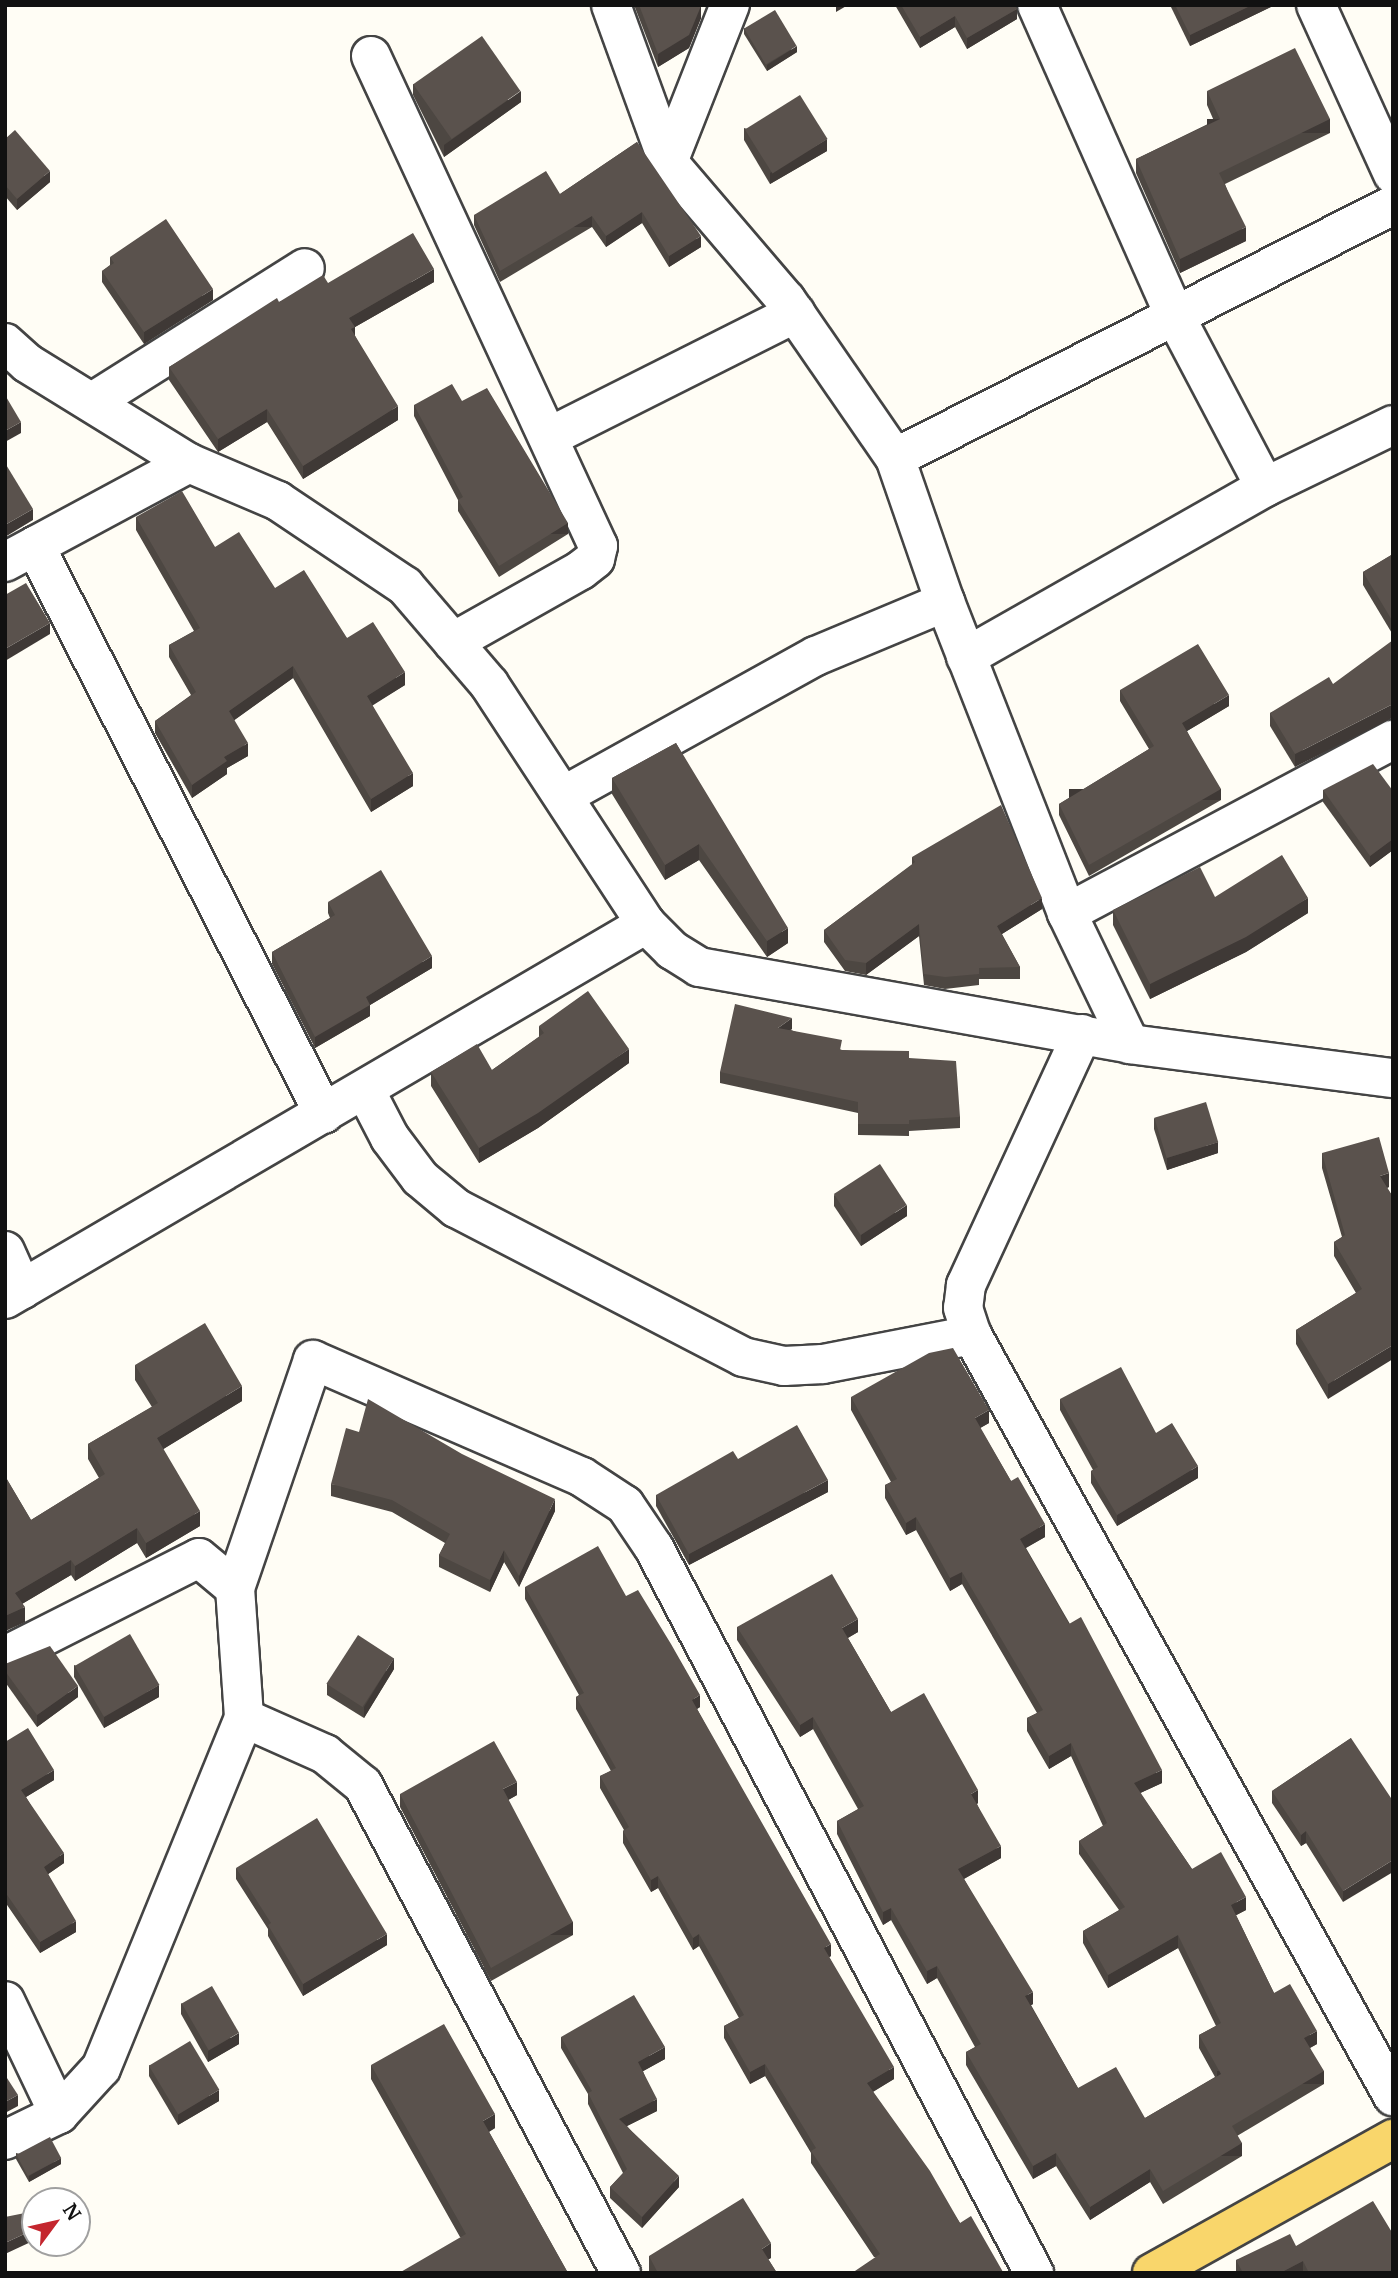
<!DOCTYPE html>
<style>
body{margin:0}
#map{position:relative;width:1398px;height:2278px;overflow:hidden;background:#fffdf5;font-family:Merriweather,serif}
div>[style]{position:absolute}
.roads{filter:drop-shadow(2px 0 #444) drop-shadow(-2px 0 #444) drop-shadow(0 2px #444) drop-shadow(0 -2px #444)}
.minor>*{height:38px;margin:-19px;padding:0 19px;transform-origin:19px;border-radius:19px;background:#fff}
.major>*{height:38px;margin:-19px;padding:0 19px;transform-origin:19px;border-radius:19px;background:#f9d66b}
.wall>*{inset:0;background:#4d4742}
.shaded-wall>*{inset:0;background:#3f3936;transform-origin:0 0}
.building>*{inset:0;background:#5a524d;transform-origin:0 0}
span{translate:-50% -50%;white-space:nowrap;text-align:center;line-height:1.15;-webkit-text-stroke:7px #fff;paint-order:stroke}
.frame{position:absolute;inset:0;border:7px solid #111;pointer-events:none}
.north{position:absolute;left:21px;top:2187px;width:70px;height:70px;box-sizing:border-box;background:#fff;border:2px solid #a0a0a0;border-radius:50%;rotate:57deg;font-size:19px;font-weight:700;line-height:28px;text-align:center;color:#111}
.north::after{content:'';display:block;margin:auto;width:24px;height:32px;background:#c4262e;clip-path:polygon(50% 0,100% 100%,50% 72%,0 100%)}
</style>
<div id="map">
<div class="roads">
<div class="minor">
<i style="left:611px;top:5px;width:167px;rotate:70deg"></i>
<i style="left:668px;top:162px;width:182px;rotate:49.5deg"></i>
<i style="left:786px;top:300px;width:192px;rotate:55.4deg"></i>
<i style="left:1037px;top:5px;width:342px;rotate:66.1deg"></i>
<i style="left:1176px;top:318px;width:191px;rotate:62.2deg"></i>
<i style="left:1316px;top:5px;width:186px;rotate:65.5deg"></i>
<i style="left:371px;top:56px;width:540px;rotate:65.14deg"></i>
<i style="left:598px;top:546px;width:13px;rotate:103deg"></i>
<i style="left:595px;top:559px;width:18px;rotate:142deg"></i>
<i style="left:581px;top:570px;width:147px;rotate:150.6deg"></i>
<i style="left:668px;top:162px;width:169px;rotate:-68.5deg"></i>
<i style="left:5px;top:343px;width:30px;rotate:42deg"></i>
<i style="left:27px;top:363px;width:190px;rotate:31.7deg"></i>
<i style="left:189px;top:463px;width:97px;rotate:23.1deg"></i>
<i style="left:278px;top:501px;width:153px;rotate:33.8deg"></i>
<i style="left:405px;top:586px;width:129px;rotate:49.4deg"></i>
<i style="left:489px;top:684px;width:287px;rotate:56.8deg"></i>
<i style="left:646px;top:924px;width:37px;rotate:45deg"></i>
<i style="left:672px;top:950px;width:32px;rotate:32deg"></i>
<i style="left:699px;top:967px;width:438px;rotate:10.1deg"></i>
<i style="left:1130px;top:1044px;width:265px;rotate:7.4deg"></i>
<i style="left:94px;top:401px;width:249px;rotate:-32.2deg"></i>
<i style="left:549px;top:437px;width:276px;rotate:-26.7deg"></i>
<i style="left:35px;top:546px;width:637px;rotate:63.03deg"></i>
<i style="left:5px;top:562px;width:209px;rotate:-28.3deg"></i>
<i style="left:966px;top:657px;width:344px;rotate:-29.6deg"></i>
<i style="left:1265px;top:487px;width:142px;rotate:-25.8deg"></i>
<i style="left:563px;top:796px;width:289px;rotate:-29deg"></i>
<i style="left:816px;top:656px;width:140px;rotate:-22.7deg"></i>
<i style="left:1067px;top:913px;width:369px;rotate:-28deg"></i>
<i style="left:1082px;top:1034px;width:277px;rotate:114.8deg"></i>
<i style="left:966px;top:1285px;width:23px;rotate:97deg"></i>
<i style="left:963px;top:1308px;width:28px;rotate:72deg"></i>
<i style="left:972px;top:1335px;width:870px;rotate:61.05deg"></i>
<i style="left:1130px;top:1044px;width:145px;rotate:-115.7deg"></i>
<i style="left:1067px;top:913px;width:334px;rotate:-111.4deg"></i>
<i style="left:945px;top:602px;width:152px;rotate:-109.1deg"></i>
<i style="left:895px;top:458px;width:559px;rotate:-26.93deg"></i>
<i style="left:365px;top:1090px;width:54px;rotate:62.5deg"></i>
<i style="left:390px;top:1138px;width:50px;rotate:53.1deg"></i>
<i style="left:420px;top:1178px;width:47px;rotate:39.8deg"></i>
<i style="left:456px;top:1208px;width:323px;rotate:27.4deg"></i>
<i style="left:743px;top:1357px;width:42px;rotate:12.4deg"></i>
<i style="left:784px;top:1366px;width:39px;rotate:-3deg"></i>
<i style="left:823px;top:1364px;width:152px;rotate:-11deg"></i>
<i style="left:5px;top:1251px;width:42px;rotate:65.9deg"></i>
<i style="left:5px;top:1299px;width:743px;rotate:-30.33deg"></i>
<i style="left:235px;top:1588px;width:241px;rotate:-71.1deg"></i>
<i style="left:313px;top:1360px;width:293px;rotate:23.5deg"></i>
<i style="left:582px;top:1477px;width:51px;rotate:33.1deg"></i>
<i style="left:625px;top:1505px;width:52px;rotate:56deg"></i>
<i style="left:654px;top:1548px;width:819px;rotate:62.34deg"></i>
<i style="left:5px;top:1656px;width:217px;rotate:-26.8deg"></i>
<i style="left:199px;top:1558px;width:47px;rotate:39.8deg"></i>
<i style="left:235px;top:1588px;width:130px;rotate:86deg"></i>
<i style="left:244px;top:1718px;width:378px;rotate:112.2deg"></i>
<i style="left:101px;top:2068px;width:62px;rotate:132.4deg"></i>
<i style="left:59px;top:2114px;width:125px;rotate:-115.5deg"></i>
<i style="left:244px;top:1718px;width:89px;rotate:24deg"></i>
<i style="left:325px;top:1754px;width:49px;rotate:39.2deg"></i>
<i style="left:363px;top:1785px;width:552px;rotate:62.14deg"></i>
<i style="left:5px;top:2140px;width:60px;rotate:-25.7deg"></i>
</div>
<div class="major">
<i style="left:1152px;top:2273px;width:276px;rotate:-29.1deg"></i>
</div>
</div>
<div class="wall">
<i style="clip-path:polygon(634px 5px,701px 5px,701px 18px,689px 48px,658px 67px)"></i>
<i style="clip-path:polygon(895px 5px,1015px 5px,1017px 19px,967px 49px,955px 27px,920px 48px)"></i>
<i style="clip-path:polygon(1170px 5px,1275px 5px,1190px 46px)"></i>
<i style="clip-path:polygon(744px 28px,797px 52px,767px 71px,744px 34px)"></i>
<i style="clip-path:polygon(413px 84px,521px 102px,444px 157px,413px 95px)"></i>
<i style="clip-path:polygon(1207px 91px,1330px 133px,1225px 184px,1246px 241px,1180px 273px,1136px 173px,1136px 159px,1214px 121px,1207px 105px)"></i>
<i style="clip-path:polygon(744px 128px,827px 151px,770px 184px,744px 140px)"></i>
<i style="clip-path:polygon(5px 139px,50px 182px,17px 210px,5px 196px)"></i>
<i style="clip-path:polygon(637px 142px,701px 247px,669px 267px,642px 223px,606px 247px,592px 227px,500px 282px,474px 225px,474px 215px,560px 194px)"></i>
<i style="clip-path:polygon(110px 257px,213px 300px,144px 344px,102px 282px,102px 271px,110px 265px)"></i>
<i style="clip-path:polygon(434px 282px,355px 327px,355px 336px,398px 420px,303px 479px,267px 422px,218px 452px,169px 380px,169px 367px,279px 302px,328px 283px)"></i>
<i style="clip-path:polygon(462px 401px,568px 534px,499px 577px,458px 511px,458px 500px,414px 416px,414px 405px)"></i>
<i style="clip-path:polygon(136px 517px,215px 547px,347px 638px,405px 685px,372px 705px,413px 786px,371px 812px,293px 678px,234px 720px,248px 756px,227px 768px,227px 774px,192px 798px,155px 733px,155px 721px,191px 695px,169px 657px,169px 645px,194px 631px,136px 530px)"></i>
<i style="clip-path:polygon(1393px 554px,1393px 635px,1363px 585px,1363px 572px)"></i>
<i style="clip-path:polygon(1333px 684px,1295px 767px,1270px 726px,1270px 713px)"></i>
<i style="clip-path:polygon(1120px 690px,1229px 706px,1187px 731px,1221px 800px,1089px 876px,1059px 815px,1059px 804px,1149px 749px,1120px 701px)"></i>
<i style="clip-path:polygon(676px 743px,788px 943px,767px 957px,699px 860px,665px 880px,612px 794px,612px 778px)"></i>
<i style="clip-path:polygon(1323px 790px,1393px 791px,1393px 850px,1370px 867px,1323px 802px)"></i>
<i style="clip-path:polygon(912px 857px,1042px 909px,1002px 934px,1020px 967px,1020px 979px,979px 979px,979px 985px,945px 989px,924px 985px,919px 936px,866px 975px,845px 971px,824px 942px,824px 930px,912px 865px)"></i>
<i style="clip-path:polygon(1215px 897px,1308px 913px,1246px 952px,1150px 999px,1113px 925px,1113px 910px)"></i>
<i style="clip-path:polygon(328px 902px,432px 968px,370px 1005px,370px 1016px,315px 1048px,272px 964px,272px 952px,330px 918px,328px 913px)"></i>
<i style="clip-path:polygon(539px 1026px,629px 1063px,538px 1128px,479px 1163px,431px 1086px,431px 1072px,492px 1070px,539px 1037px)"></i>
<i style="clip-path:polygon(792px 1029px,791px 1030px,842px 1050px,909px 1058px,960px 1117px,960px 1128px,909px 1131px,909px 1136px,858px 1135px,858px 1113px,720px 1083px,720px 1072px)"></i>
<i style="clip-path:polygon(1154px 1118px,1218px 1153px,1167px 1170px,1154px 1129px)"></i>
<i style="clip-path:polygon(1322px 1153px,1389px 1187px,1387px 1188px,1393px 1197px,1328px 1399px,1296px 1344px,1296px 1330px,1356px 1293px,1334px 1256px,1334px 1242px,1342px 1237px,1322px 1168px)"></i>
<i style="clip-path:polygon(834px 1195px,907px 1216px,861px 1246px,834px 1206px)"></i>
<i style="clip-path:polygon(135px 1365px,242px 1401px,163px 1449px,200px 1526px,146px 1558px,137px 1543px,75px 1581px,71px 1575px,22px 1604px,25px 1622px,5px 1631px,5px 1476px,31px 1520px,99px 1478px,88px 1459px,88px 1444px,152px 1407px,135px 1380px)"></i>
<i style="clip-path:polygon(851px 1397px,989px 1423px,980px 1428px,1011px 1481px,1045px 1537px,1026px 1548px,1162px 1783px,1140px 1793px,1192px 1869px,1246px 1910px,1236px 1915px,1274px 1993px,1317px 2044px,1310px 2048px,1324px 2084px,1237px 2136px,1242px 2156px,1163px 2204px,1150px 2182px,1090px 2220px,1056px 2166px,1033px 2179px,966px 2065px,966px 2052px,975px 2047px,937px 1978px,927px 1984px,891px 1920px,883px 1925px,837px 1834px,837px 1821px,858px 1809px,813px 1729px,800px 1737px,737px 1640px,737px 1627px,858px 1632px,848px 1638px,891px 1712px,978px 1803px,977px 1804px,1001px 1858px,964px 1879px,1033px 2004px,1031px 2005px,1078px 2088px,1145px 2118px,1215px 2077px,1199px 2048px,1199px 2035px,1216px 2026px,1178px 1948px,1108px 1988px,1083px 1943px,1083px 1931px,1119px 1910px,1079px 1854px,1079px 1841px,1103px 1826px,1071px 1756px,1049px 1769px,1027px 1731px,1027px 1718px,1037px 1713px,962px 1584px,950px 1591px,916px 1530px,906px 1535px,885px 1498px,885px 1485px,891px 1482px,851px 1410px)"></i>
<i style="clip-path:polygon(1060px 1399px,1156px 1433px,1198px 1478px,1117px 1526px,1091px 1483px,1091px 1471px,1093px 1470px,1060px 1410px)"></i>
<i style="clip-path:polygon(331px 1484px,555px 1511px,519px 1587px,504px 1562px,490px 1592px,439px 1567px,439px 1555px,445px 1543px,392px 1512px,331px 1496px)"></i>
<i style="clip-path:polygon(828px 1492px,689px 1565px,656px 1506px,656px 1495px)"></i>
<i style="clip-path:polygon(525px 1587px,626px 1596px,700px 1707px,697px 1709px,831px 1956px,829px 1957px,894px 2079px,873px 2092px,960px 2223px,1003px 2273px,874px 2257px,811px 2163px,811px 2153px,765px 2076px,750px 2084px,724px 2038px,724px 2026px,739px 2018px,699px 1946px,693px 1950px,658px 1888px,651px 1892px,623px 1843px,623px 1831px,624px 1830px,600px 1788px,600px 1776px,611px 1771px,576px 1709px,576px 1697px,579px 1695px,525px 1599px)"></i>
<i style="clip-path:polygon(5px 1664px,78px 1697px,37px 1727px,5px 1682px)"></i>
<i style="clip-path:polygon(74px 1665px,159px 1697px,104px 1728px,74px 1677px)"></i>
<i style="clip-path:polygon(394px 1669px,364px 1718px,327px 1695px,327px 1684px)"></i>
<i style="clip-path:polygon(1351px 1738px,1343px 1902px,1306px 1843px,1301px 1846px,1272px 1803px,1272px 1791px)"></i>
<i style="clip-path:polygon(5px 1742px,54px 1780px,26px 1797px,64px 1863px,48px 1874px,76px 1932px,40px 1953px,5px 1902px)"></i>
<i style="clip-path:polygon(400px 1794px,517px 1795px,508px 1800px,573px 1935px,491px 1981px,400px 1807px)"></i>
<i style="clip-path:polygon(236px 1868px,387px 1945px,303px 1996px,268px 1936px,268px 1929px,236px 1879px)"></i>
<i style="clip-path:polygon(181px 2003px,239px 2044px,208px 2062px,181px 2014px)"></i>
<i style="clip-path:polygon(561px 2037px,665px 2059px,643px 2071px,657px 2111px,627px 2126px,679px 2187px,642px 2228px,610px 2198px,610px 2187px,623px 2173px,588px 2104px,588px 2094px,561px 2048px)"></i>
<i style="clip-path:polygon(149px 2065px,219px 2101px,178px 2125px,149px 2076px)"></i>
<i style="clip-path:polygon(371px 2065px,495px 2128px,489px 2132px,568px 2273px,460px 2237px,371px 2079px)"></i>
<i style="clip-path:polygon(16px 2153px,61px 2164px,29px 2182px,16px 2159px)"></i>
<i style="clip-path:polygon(1296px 2246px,1393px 2273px,1237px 2273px,1236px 2271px,1236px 2260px)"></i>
<i style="clip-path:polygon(649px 2256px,771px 2258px,768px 2259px,777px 2273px,650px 2273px,649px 2271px)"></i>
</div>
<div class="shaded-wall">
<i style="clip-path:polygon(836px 5px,848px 5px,836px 12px)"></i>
<i style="clip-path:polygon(1252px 5px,1275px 5px,1190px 46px,1190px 35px)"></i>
<i style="clip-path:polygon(701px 6px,701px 18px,689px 48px,658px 67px,658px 54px)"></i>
<i style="clip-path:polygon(1017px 9px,1017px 19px,967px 49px,967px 38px)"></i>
<i style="clip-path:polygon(955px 16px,955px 27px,920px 48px,920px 37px)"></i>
<i style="clip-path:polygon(797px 46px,797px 52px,767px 71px,767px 65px)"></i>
<i style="clip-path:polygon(521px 91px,521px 102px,444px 157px,444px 145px)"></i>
<i style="left:1330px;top:119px;width:14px;height:123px;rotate:90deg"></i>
<i style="clip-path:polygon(827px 139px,827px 151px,770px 184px,770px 173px)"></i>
<i style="clip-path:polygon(50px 171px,50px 182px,17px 210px,17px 199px)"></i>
<i style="clip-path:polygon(642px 212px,642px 223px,606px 247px,606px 236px)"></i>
<i style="left:592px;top:216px;width:11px;height:107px;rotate:90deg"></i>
<i style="clip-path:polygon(1246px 227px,1246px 241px,1180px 273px,1180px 259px)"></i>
<i style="clip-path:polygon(701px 236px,701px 247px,669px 267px,669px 256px)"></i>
<i style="clip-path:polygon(434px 269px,434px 282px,355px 327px,355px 340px,351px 342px,349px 318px)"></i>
<i style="clip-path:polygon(213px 289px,213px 300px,144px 344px,144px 332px)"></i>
<i style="clip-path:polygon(398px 406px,398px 420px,303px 479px,303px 466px)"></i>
<i style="clip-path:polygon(267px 409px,267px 422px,218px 452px,218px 439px)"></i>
<i style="clip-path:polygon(21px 422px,21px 433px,5px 442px,5px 431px)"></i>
<i style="clip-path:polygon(33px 509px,33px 520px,5px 537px,5px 525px)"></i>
<i style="left:568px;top:523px;width:11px;height:81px;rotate:90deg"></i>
<i style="clip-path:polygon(50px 623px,50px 634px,5px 661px,5px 649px)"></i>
<i style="clip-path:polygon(293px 666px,293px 678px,229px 724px,229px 711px)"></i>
<i style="clip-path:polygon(405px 672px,405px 685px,367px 709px,367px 696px)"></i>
<i style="clip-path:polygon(1229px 695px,1229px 706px,1182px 734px,1182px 723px)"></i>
<i style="clip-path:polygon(1393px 704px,1392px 718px,1295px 767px,1295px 754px)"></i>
<i style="clip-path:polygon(248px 743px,248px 756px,227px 768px,227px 774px,192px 798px,192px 785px,224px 757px)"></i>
<i style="clip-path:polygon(413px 773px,413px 786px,371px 812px,371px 799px)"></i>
<i style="left:1221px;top:789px;width:11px;height:152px;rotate:90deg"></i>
<i style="clip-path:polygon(1393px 839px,1393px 850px,1370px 867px,1370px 856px)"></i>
<i style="clip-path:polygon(699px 844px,699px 860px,665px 880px,665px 865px)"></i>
<i style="clip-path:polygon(1042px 898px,1042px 909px,997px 937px,997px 926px)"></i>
<i style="clip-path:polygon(1308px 898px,1308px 913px,1246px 952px,1150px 999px,1150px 984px)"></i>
<i style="clip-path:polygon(919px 924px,919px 936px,866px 975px,866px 963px)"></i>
<i style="clip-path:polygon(788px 928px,788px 943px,767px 957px,767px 941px)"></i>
<i style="clip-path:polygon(432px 956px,432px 968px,370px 1005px,370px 1016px,315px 1048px,315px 1037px,366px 997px)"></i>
<i style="clip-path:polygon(792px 1018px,792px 1029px,778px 1039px,778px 1028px)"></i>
<i style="clip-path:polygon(629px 1049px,629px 1063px,538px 1128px,479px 1163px,479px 1148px)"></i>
<i style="clip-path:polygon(1218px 1142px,1218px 1153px,1167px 1170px,1167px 1158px)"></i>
<i style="clip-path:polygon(1389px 1173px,1389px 1187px,1380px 1190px,1380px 1176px)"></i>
<i style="clip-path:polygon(907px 1205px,907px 1216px,861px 1246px,861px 1235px)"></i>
<i style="clip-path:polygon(1393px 1345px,1393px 1359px,1328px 1399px,1328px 1384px)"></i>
<i style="clip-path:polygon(242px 1386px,242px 1401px,157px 1453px,157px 1438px)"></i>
<i style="clip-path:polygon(989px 1410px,989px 1423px,975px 1431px,975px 1418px)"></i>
<i style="clip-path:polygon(1198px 1466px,1198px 1478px,1117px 1526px,1117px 1515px)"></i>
<i style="clip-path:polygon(828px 1480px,828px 1492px,689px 1565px,689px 1554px)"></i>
<i style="clip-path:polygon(555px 1499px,555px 1511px,519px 1587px,519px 1576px)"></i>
<i style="clip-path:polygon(200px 1511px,200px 1526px,146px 1558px,146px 1543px)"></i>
<i style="clip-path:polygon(916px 1517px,916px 1530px,906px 1535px,906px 1523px)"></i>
<i style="clip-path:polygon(1045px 1524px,1045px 1537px,1020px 1551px,1020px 1539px)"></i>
<i style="clip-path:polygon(137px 1528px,137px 1543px,75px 1581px,75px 1566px)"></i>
<i style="clip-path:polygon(504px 1550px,504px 1562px,490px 1592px,490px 1580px)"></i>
<i style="clip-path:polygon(71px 1560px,71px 1575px,15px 1608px,15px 1593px)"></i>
<i style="clip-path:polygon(962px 1572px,962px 1584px,950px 1591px,950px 1578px)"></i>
<i style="clip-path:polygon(25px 1607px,25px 1622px,5px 1631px,5px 1616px)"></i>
<i style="clip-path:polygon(858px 1619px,858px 1632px,842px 1641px,842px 1628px)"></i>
<i style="clip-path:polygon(394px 1658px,394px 1669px,364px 1718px,364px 1707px)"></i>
<i style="clip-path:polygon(159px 1685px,159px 1697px,104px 1728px,104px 1716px)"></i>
<i style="clip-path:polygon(78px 1686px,78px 1697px,37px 1727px,37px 1715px)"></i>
<i style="clip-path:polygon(700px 1695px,700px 1707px,692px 1712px,692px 1700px)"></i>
<i style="clip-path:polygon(813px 1717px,813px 1729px,800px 1737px,800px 1725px)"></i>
<i style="clip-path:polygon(1071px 1743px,1071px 1756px,1049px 1769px,1049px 1756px)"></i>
<i style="clip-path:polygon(54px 1770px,54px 1780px,21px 1800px,21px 1790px)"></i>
<i style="clip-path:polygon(1162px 1770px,1162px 1783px,1134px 1796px,1134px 1783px)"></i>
<i style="clip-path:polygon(517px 1782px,517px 1795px,503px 1803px,503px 1789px)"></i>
<i style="clip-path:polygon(978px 1790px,978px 1803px,971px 1807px,971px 1794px)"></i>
<i style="clip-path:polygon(1306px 1831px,1306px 1843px,1301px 1846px,1301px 1835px)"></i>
<i style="clip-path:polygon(1001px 1846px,1001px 1858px,958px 1882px,958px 1869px)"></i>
<i style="clip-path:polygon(64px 1853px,64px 1863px,44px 1877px,44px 1867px)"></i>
<i style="clip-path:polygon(1393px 1860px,1393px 1872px,1343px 1902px,1343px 1891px)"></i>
<i style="clip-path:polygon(658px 1876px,658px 1888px,651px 1892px,651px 1880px)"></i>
<i style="clip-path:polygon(1246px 1897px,1246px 1910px,1231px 1918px,1231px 1905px)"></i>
<i style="clip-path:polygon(891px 1908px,891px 1920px,883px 1925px,883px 1912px)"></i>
<i style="clip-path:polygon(76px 1921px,76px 1932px,40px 1953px,40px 1942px)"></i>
<i style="left:573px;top:1922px;width:13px;height:94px;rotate:90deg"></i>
<i style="clip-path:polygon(387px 1934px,387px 1945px,303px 1996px,303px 1984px)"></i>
<i style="clip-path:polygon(699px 1934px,699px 1946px,693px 1950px,693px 1938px)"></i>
<i style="clip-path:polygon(1178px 1935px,1178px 1948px,1108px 1988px,1108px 1975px)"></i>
<i style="clip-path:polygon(831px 1944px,831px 1956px,824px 1960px,824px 1948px)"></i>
<i style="clip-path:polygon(937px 1966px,937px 1978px,927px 1984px,927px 1971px)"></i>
<i style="clip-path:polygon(1033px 1992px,1033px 2004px,1025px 2009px,1025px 1996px)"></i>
<i style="clip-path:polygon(1317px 2031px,1317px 2044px,1304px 2051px,1304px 2038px)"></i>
<i style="clip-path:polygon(239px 2033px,239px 2044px,208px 2062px,208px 2051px)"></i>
<i style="clip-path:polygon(665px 2047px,665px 2059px,638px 2074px,638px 2062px)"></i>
<i style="clip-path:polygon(765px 2064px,765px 2076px,750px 2084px,750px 2072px)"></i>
<i style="clip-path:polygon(894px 2067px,894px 2079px,867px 2095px,867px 2083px)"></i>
<i style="left:1324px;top:2071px;width:13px;height:107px;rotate:90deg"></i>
<i style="clip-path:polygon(219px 2090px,219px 2101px,178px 2125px,178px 2114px)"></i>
<i style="clip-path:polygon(18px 2095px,18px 2106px,5px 2113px,5px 2102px)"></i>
<i style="clip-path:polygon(657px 2099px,657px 2111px,619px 2130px,619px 2119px)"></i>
<i style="clip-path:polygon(495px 2114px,495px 2128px,483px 2135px,483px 2121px)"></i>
<i style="left:1242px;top:2143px;width:13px;height:92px;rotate:90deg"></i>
<i style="clip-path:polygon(1056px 2153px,1056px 2166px,1033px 2179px,1033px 2166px)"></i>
<i style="clip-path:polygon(61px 2158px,61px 2164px,29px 2182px,29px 2176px)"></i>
<i style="clip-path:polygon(1150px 2169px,1150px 2182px,1090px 2220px,1090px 2207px)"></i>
<i style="clip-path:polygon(679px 2176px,679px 2187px,642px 2228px,642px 2217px)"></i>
<i style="clip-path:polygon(35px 2229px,35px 2240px,5px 2254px,5px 2243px)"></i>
<i style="clip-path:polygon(771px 2243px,771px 2258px,762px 2263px,762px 2249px)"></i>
<i style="clip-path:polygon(1303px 2261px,1303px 2273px,1280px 2273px)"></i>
</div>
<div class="building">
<i style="clip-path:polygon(639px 5px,701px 5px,701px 6px,689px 35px,658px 54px)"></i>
<i style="clip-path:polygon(901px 5px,1015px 5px,1017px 9px,967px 38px,955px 16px,920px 37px)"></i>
<i style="clip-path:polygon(1175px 5px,1252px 5px,1190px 35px)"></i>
<i style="left:775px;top:10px;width:42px;height:36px;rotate:59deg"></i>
<i style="left:482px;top:36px;width:67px;height:84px;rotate:55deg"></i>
<i style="clip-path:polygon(1295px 48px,1330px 119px,1219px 173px,1246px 227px,1180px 259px,1136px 159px,1220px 119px,1207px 91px)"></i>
<i style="left:800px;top:95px;width:52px;height:65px;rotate:58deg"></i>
<i style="clip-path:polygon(15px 130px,50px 171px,17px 199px,5px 185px,5px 139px)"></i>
<i style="clip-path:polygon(637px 142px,701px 236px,669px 256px,642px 212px,606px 236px,592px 216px,500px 271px,474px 215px,546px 171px,560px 194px)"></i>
<i style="clip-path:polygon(166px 219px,213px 289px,144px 332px,102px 271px,114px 263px,110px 257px)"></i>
<i style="clip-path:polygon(413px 233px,434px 269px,349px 318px,355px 327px,351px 329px,398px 406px,303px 466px,267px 409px,218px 439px,169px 367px,277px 298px,279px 302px,323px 275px,328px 283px)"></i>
<i style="clip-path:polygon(452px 384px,462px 401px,487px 388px,568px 523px,499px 566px,458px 500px,463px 497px,414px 405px)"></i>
<i style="clip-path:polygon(5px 395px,21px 422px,5px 431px)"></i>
<i style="clip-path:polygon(5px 463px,33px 509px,5px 525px)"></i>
<i style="clip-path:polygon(182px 491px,215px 547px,239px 532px,275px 588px,304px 570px,347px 638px,373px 622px,405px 672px,367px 696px,413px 773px,371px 799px,293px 666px,229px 711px,248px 743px,224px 757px,227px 761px,192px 785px,155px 721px,196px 692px,169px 645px,200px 628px,136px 517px)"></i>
<i style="clip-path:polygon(1393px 554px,1393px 622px,1363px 572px)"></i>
<i style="clip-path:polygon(26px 583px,50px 623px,5px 649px,5px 595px)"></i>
<i style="clip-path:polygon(1393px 640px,1393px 704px,1295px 754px,1270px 713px,1329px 677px,1333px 684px)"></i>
<i style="clip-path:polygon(1198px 644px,1229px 695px,1182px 723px,1221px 789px,1089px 865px,1059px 804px,1154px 746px,1120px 690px)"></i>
<i style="clip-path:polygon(676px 743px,788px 928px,767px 941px,699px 844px,665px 865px,612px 778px)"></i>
<i style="clip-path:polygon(1373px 764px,1393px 791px,1393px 839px,1370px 856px,1323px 790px)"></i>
<i style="clip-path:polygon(1001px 805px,1042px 898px,997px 926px,1020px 967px,979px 968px,979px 974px,945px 977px,924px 974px,919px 924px,866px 963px,845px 960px,824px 930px,915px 862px,912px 857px)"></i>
<i style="clip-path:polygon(1282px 855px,1308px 898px,1246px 937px,1150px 984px,1113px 910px,1200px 867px,1215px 897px)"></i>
<i style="clip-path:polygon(381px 870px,432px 956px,366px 997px,370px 1005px,315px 1037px,272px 952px,335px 915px,328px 902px)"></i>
<i style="clip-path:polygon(588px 991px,629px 1049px,538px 1113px,479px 1148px,431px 1072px,477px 1044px,492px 1070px,544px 1033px,539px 1026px)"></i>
<i style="clip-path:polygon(735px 1004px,792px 1018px,778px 1028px,842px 1040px,840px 1050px,909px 1051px,909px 1058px,956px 1061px,960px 1117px,909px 1120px,909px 1124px,858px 1124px,858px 1102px,720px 1072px)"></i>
<i style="left:1206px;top:1102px;width:42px;height:54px;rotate:73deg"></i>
<i style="clip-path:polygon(1379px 1137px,1389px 1173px,1380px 1176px,1393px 1197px,1393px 1345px,1328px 1384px,1296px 1330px,1362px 1289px,1334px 1242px,1345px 1235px,1322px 1153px)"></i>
<i style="left:880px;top:1164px;width:49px;height:55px;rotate:57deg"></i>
<i style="clip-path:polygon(205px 1323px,242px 1386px,157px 1438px,200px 1511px,146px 1543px,137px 1528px,75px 1566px,71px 1560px,15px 1593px,25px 1607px,5px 1616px,5px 1476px,31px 1520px,105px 1474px,88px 1444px,158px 1403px,135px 1365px)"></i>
<i style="clip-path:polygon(953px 1348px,989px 1410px,975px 1418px,1011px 1481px,1018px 1477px,1045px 1524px,1020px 1539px,1069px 1624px,1081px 1617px,1162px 1770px,1134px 1783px,1192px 1869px,1221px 1852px,1246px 1897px,1231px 1905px,1274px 1993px,1290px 1984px,1317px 2031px,1304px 2038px,1324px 2071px,1232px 2126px,1242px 2143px,1163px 2191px,1150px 2169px,1090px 2207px,1056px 2153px,1033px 2166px,966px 2052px,981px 2044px,937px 1966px,927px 1971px,891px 1908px,883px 1912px,837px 1821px,864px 1806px,813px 1717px,800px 1725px,737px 1627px,832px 1574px,858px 1619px,842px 1628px,891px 1712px,924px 1693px,978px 1790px,971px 1794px,1001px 1846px,958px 1869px,1033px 1992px,1025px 1996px,1078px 2088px,1116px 2067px,1145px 2118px,1221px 2074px,1199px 2035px,1221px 2023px,1178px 1935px,1108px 1975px,1083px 1931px,1125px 1907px,1079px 1841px,1107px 1823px,1071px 1743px,1049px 1756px,1027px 1718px,1043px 1710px,962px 1572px,950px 1578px,916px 1517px,906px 1523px,885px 1485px,897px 1479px,851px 1397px,929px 1353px)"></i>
<i style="clip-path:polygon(1121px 1367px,1156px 1433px,1172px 1423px,1198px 1466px,1117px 1515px,1091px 1471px,1098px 1467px,1060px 1399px)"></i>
<i style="clip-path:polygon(368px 1399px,462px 1454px,555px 1499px,519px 1576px,504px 1550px,490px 1580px,439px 1555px,450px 1534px,392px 1500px,331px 1484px,346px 1428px,359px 1432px)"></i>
<i style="clip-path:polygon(797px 1425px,828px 1480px,689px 1554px,656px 1495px,733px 1451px,738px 1459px)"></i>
<i style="clip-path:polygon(598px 1546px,626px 1596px,638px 1590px,671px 1644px,700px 1695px,692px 1700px,831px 1944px,824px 1948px,894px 2067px,867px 2083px,930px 2171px,960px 2223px,971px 2216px,1003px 2272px,1001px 2273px,852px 2273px,880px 2254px,811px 2151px,816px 2148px,765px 2064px,750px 2072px,724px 2026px,744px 2015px,699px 1934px,693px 1938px,658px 1876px,651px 1880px,623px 1831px,629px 1827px,600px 1776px,616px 1768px,576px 1697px,584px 1693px,525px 1587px)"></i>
<i style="left:130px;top:1634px;width:59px;height:64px;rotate:60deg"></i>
<i style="left:358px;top:1635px;width:43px;height:58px;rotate:33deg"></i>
<i style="clip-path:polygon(50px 1646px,78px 1686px,37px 1715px,5px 1671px,5px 1664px)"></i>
<i style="clip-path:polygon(28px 1728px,54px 1770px,21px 1790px,64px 1853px,44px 1867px,76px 1921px,40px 1942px,5px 1892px,5px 1742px)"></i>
<i style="clip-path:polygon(1351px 1738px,1391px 1798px,1393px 1796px,1393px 1860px,1343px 1891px,1306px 1831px,1301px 1835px,1272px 1791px)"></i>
<i style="clip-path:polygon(494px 1741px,517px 1782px,503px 1789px,573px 1922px,491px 1968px,400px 1794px)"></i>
<i style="clip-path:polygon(317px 1818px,387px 1934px,303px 1984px,268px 1925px,271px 1923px,236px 1868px)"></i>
<i style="left:212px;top:1986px;width:54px;height:35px;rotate:60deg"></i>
<i style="clip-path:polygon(634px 1995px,665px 2047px,638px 2062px,657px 2099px,619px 2119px,679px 2176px,642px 2217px,610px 2187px,627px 2169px,588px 2093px,592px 2091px,561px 2037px)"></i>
<i style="clip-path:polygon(444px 2024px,495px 2114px,483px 2121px,568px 2273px,399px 2273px,466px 2234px,371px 2065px)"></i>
<i style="left:190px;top:2041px;width:57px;height:48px;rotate:59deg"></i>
<i style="clip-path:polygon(5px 2075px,18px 2095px,5px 2102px)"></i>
<i style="left:50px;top:2137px;width:24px;height:38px;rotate:62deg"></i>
<i style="clip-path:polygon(743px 2198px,771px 2243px,762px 2249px,777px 2273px,658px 2273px,649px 2256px)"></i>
<i style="clip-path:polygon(1373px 2201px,1393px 2234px,1393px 2273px,1309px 2273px,1303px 2261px,1280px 2273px,1243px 2273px,1236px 2260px,1290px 2234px,1296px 2246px)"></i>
<i style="clip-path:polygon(35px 2211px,35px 2229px,5px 2243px,5px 2217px)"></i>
</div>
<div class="frame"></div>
<div class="north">N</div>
</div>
